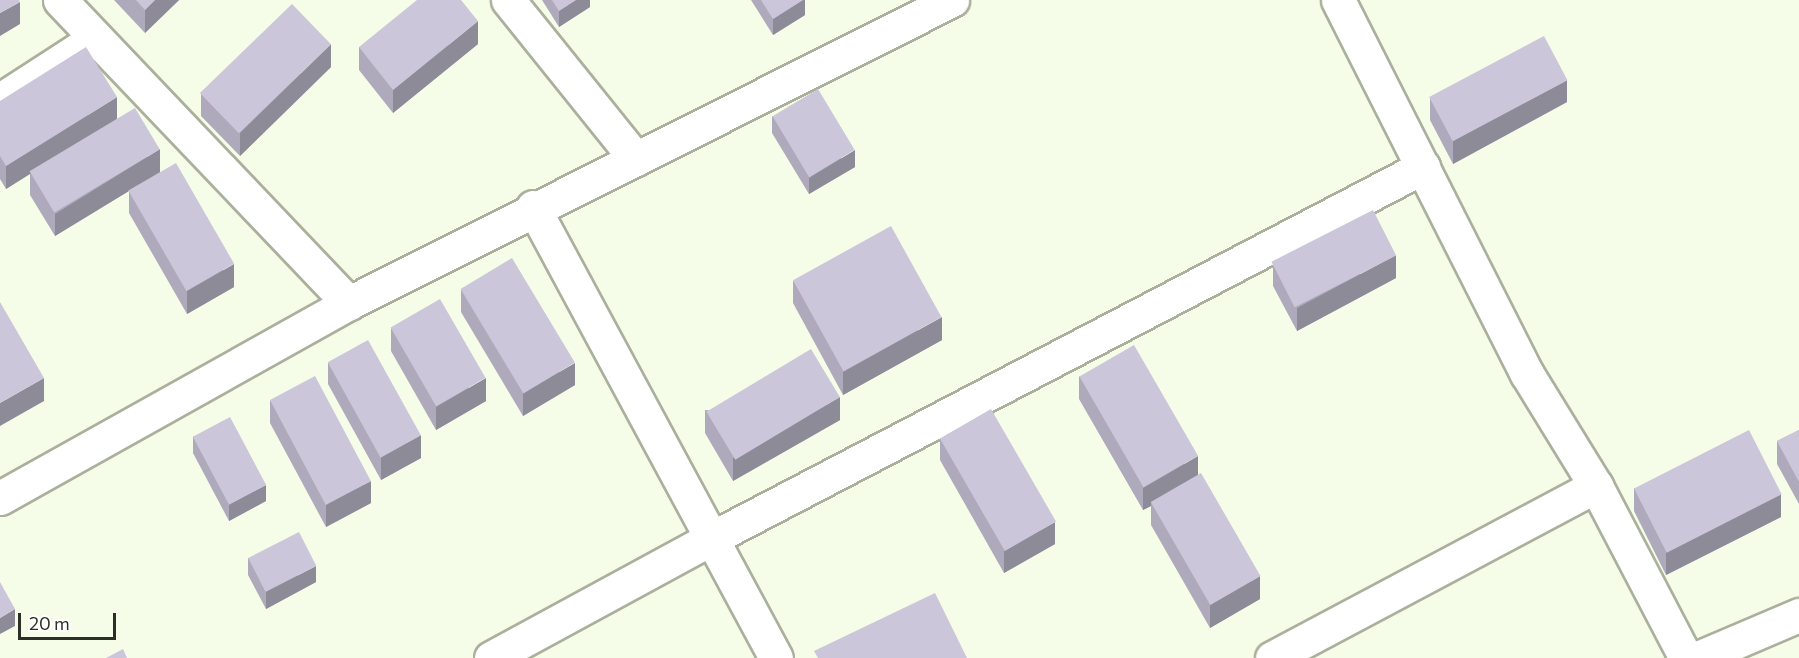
<!DOCTYPE html>
<style>
body{margin:0}
#map{position:relative;width:1799px;height:658px;overflow:hidden;background:#f5fce7;font-family:Commissioner,sans-serif}
div>[style]{position:absolute}
.roads{filter:drop-shadow(2px 0 #aab09c) drop-shadow(-2px 0 #aab09c) drop-shadow(0 2px #aab09c) drop-shadow(0 -2px #aab09c)}
.minor>*{height:33px;margin:-16.5px;padding:0 16.5px;transform-origin:16.5px;border-radius:16.5px;background:#fff}
.wall>*{inset:0;background:#afaabb}
.shaded-wall>*{inset:0;background:#8e8b99}
.building>*{inset:0;background:#cbc6da;transform-origin:0 0}
span{translate:-50% -50%;white-space:nowrap;text-align:center;line-height:1.15;-webkit-text-stroke:5px #fff;paint-order:stroke}
.scale{position:absolute;left:18px;top:613px;width:98px;height:27px;box-sizing:border-box;border:3px solid #2c2e27;border-top:0;padding-left:8px;font-size:18px;line-height:21px;white-space:nowrap;color:#2c2e27;-webkit-text-stroke:4px #fff;paint-order:stroke}
</style>
<div id="map">
<div class="roads">
<div class="minor">
<i style="left:60px;top:0;width:419px;rotate:46.4deg"></i>
<i style="left:508px;top:0;width:204px;rotate:51.2deg"></i>
<i style="left:1338px;top:0;width:419px;rotate:63.2deg"></i>
<i style="left:1527px;top:374px;width:132px;rotate:58.4deg"></i>
<i style="left:1596px;top:486px;width:194px;rotate:62.4deg"></i>
<i style="left:0;top:100px;width:114px;rotate:-32.9deg"></i>
<i style="left:533px;top:207px;width:512px;rotate:61.68deg"></i>
<i style="left:0;top:498px;width:400px;rotate:-29.2deg"></i>
<i style="left:349px;top:303px;width:675px;rotate:-26.68deg"></i>
<i style="left:491px;top:658px;width:254px;rotate:-28.5deg"></i>
<i style="left:714px;top:537px;width:800px;rotate:-27.56deg"></i>
<i style="left:1272px;top:658px;width:367px;rotate:-28deg"></i>
<i style="left:1698px;top:658px;width:110px;rotate:-23.1deg"></i>
</div>
</div>
<div class="wall">
<i style="clip-path:polygon(114px 0,179px 0,145px 33px)"></i>
<i style="clip-path:polygon(542px 0,590px 0,590px 7px,559px 27px)"></i>
<i style="clip-path:polygon(751px 0,805px 0,805px 15px,773px 35px)"></i>
<i style="clip-path:polygon(478px 44px,393px 113px,359px 70px,359px 47px)"></i>
<i style="clip-path:polygon(331px 67px,240px 156px,201px 116px,201px 94px)"></i>
<i style="clip-path:polygon(1430px 98px,1567px 102px,1453px 164px,1430px 120px)"></i>
<i style="clip-path:polygon(0 101px,117px 119px,160px 172px,234px 287px,187px 314px,129px 213px,129px 191px,55px 236px,30px 195px,30px 174px,6px 189px,0 179px)"></i>
<i style="clip-path:polygon(772px 116px,855px 167px,809px 194px,772px 133px)"></i>
<i style="clip-path:polygon(1273px 264px,1396px 278px,1297px 331px,1273px 286px)"></i>
<i style="clip-path:polygon(793px 281px,942px 340px,843px 395px,793px 303px)"></i>
<i style="clip-path:polygon(461px 289px,575px 385px,523px 416px,461px 312px)"></i>
<i style="clip-path:polygon(391px 328px,486px 401px,436px 430px,391px 351px)"></i>
<i style="clip-path:polygon(328px 362px,421px 458px,381px 480px,328px 384px)"></i>
<i style="clip-path:polygon(1079px 376px,1198px 475px,1260px 599px,1210px 628px,1151px 525px,1151px 506px,1143px 510px,1079px 399px)"></i>
<i style="clip-path:polygon(270px 400px,371px 503px,326px 527px,270px 423px)"></i>
<i style="clip-path:polygon(705px 410px,840px 420px,733px 481px,705px 433px)"></i>
<i style="clip-path:polygon(1799px 430px,1799px 504px,1777px 464px,1777px 441px)"></i>
<i style="clip-path:polygon(193px 436px,266px 501px,229px 521px,193px 453px)"></i>
<i style="clip-path:polygon(940px 438px,1055px 544px,1004px 573px,940px 460px)"></i>
<i style="clip-path:polygon(1634px 488px,1781px 517px,1666px 575px,1634px 511px)"></i>
<i style="clip-path:polygon(248px 558px,316px 582px,266px 609px,248px 575px)"></i>
</div>
<div class="shaded-wall">
<i style="clip-path:polygon(155px 0,179px 0,145px 33px,145px 10px)"></i>
<i style="clip-path:polygon(576px 0,590px 0,590px 7px,559px 27px,559px 11px)"></i>
<i style="clip-path:polygon(803px 0,805px 0,805px 15px,773px 35px,773px 19px)"></i>
<i style="clip-path:polygon(20px 2px,20px 24px,0 36px,0 13px)"></i>
<i style="clip-path:polygon(478px 21px,478px 44px,393px 113px,393px 90px)"></i>
<i style="clip-path:polygon(331px 44px,331px 67px,240px 156px,240px 133px)"></i>
<i style="clip-path:polygon(1567px 80px,1567px 102px,1453px 164px,1453px 141px)"></i>
<i style="clip-path:polygon(117px 97px,117px 119px,6px 189px,6px 166px)"></i>
<i style="clip-path:polygon(160px 149px,160px 172px,55px 236px,55px 214px)"></i>
<i style="clip-path:polygon(855px 150px,855px 167px,809px 194px,809px 178px)"></i>
<i style="clip-path:polygon(1396px 255px,1396px 278px,1297px 331px,1297px 308px)"></i>
<i style="clip-path:polygon(234px 264px,234px 287px,187px 314px,187px 291px)"></i>
<i style="clip-path:polygon(942px 317px,942px 340px,843px 395px,843px 372px)"></i>
<i style="clip-path:polygon(575px 363px,575px 385px,523px 416px,523px 393px)"></i>
<i style="clip-path:polygon(44px 378px,44px 401px,0 426px,0 403px)"></i>
<i style="clip-path:polygon(486px 378px,486px 401px,436px 430px,436px 407px)"></i>
<i style="clip-path:polygon(840px 397px,840px 420px,733px 481px,733px 458px)"></i>
<i style="clip-path:polygon(421px 435px,421px 458px,381px 480px,381px 457px)"></i>
<i style="clip-path:polygon(1198px 456px,1198px 479px,1151px 503px,1151px 506px,1143px 510px,1143px 488px)"></i>
<i style="clip-path:polygon(371px 481px,371px 503px,326px 527px,326px 504px)"></i>
<i style="clip-path:polygon(266px 485px,266px 501px,229px 521px,229px 504px)"></i>
<i style="clip-path:polygon(1781px 494px,1781px 517px,1666px 575px,1666px 552px)"></i>
<i style="clip-path:polygon(1055px 522px,1055px 544px,1004px 573px,1004px 551px)"></i>
<i style="clip-path:polygon(316px 566px,316px 582px,266px 609px,266px 592px)"></i>
<i style="clip-path:polygon(1260px 576px,1260px 599px,1210px 628px,1210px 605px)"></i>
<i style="clip-path:polygon(15px 609px,15px 626px,0 634px,0 618px)"></i>
</div>
<div class="building">
<i style="clip-path:polygon(0 0,19px 0,20px 2px,0 13px)"></i>
<i style="clip-path:polygon(136px 0,155px 0,145px 10px)"></i>
<i style="clip-path:polygon(417px 0,461px 0,478px 21px,393px 90px,359px 47px)"></i>
<i style="clip-path:polygon(552px 0,576px 0,559px 11px)"></i>
<i style="clip-path:polygon(761px 0,803px 0,773px 19px)"></i>
<i style="left:292px;top:4px;width:56px;height:128px;rotate:46deg"></i>
<i style="left:1544px;top:36px;width:50px;height:130px;rotate:62deg"></i>
<i style="clip-path:polygon(86px 47px,117px 97px,6px 166px,0 156px,0 101px)"></i>
<i style="left:818px;top:89px;width:71px;height:53px;rotate:59deg"></i>
<i style="left:135px;top:108px;width:48px;height:123px;rotate:59deg"></i>
<i style="left:176px;top:163px;width:116px;height:55px;rotate:60deg"></i>
<i style="left:1373px;top:210px;width:51px;height:114px;rotate:63deg"></i>
<i style="left:891px;top:226px;width:104px;height:112px;rotate:61deg"></i>
<i style="left:512px;top:258px;width:122px;height:60px;rotate:59deg"></i>
<i style="left:440px;top:299px;width:91px;height:57px;rotate:60deg"></i>
<i style="clip-path:polygon(0 302px,44px 378px,0 403px)"></i>
<i style="left:368px;top:340px;width:109px;height:46px;rotate:61deg"></i>
<i style="left:1134px;top:345px;width:128px;height:63px;rotate:60deg"></i>
<i style="left:811px;top:349px;width:56px;height:122px;rotate:59deg"></i>
<i style="left:315px;top:376px;width:119px;height:51px;rotate:62deg"></i>
<i style="left:991px;top:409px;width:130px;height:59px;rotate:60deg"></i>
<i style="left:230px;top:417px;width:77px;height:42px;rotate:62deg"></i>
<i style="left:1749px;top:430px;width:72px;height:129px;rotate:63deg"></i>
<i style="clip-path:polygon(1799px 430px,1799px 482px,1777px 441px)"></i>
<i style="left:1201px;top:473px;width:119px;height:58px;rotate:60deg"></i>
<i style="left:299px;top:532px;width:38px;height:57px;rotate:63deg"></i>
<i style="clip-path:polygon(0 582px,15px 609px,0 618px)"></i>
<i style="clip-path:polygon(935px 593px,967px 658px,818px 658px,814px 651px)"></i>
<i style="clip-path:polygon(123px 649px,127px 658px,106px 658px)"></i>
</div>
<div class="scale">20 m</div>
</div>
